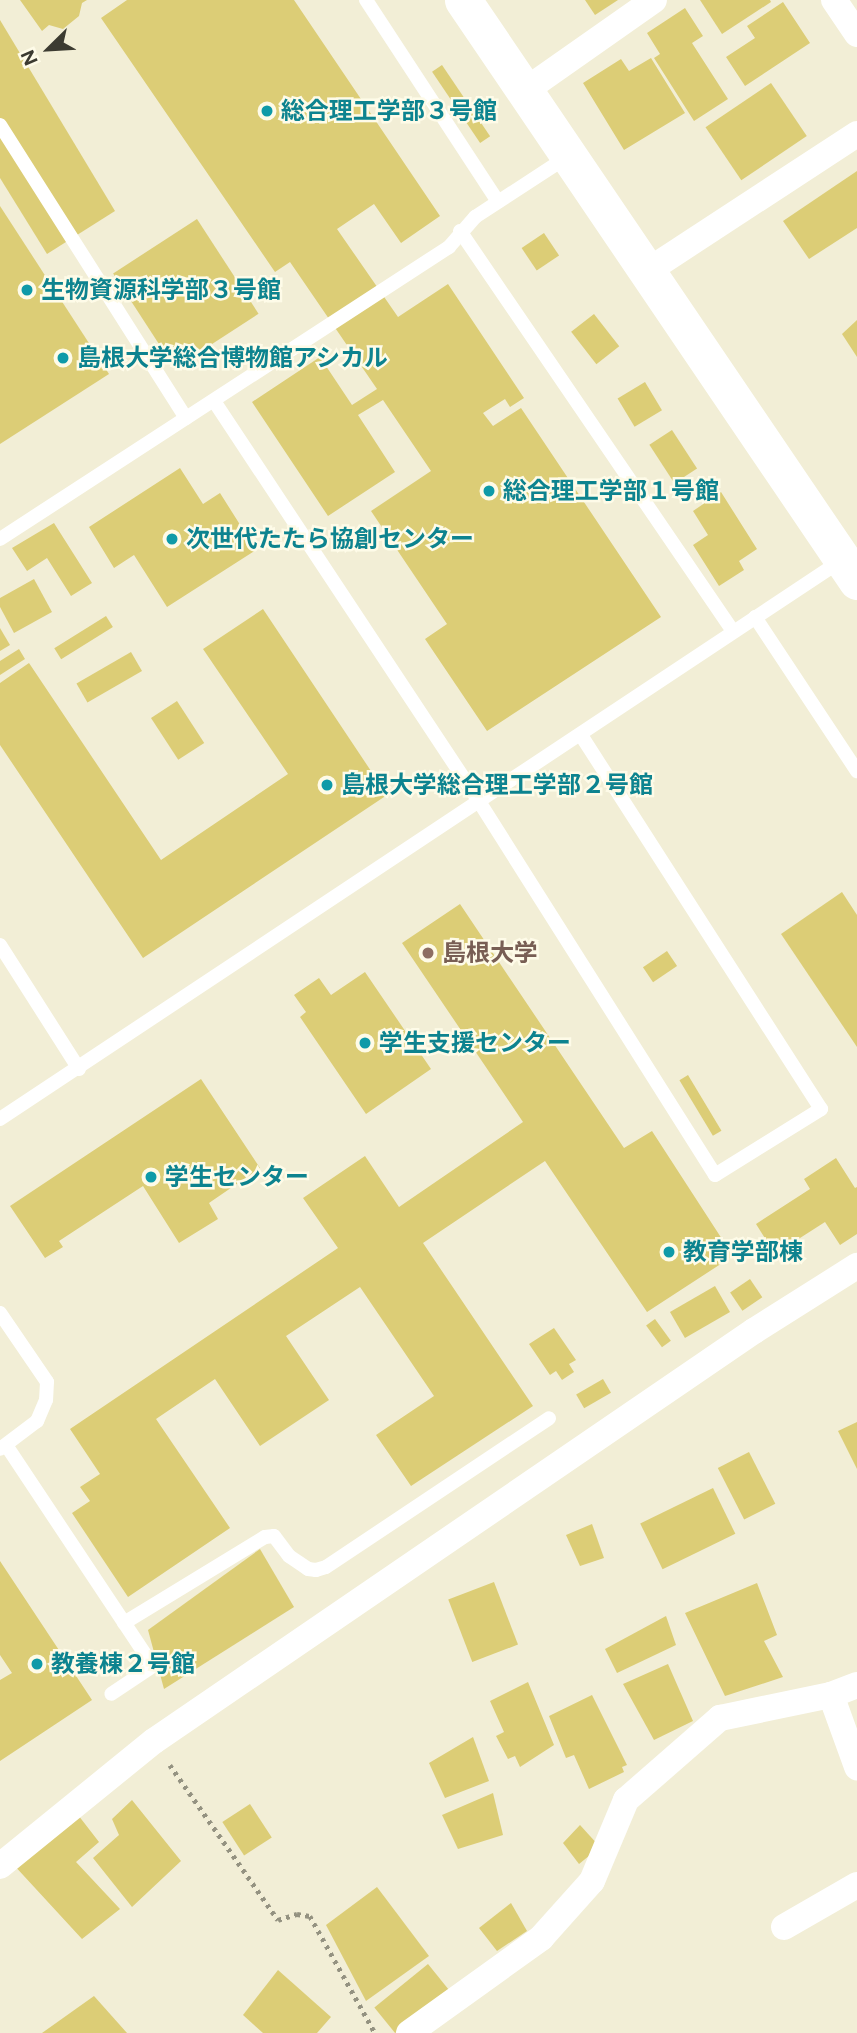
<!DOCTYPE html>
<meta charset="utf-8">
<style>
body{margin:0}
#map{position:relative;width:857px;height:2033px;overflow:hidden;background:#f2eed6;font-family:Figtree,"Noto Sans JP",sans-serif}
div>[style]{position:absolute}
.building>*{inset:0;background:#dccd76;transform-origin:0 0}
.path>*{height:4.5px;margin-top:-2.25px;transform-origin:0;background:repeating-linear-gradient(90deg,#949281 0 3.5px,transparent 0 8.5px)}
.lane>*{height:14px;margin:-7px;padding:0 7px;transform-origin:7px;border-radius:7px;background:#fff}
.street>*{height:26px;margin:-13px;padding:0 13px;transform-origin:13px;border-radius:13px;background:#fff}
.secondary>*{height:37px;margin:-18.5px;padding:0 18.5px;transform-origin:18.5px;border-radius:18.5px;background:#fff}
.dots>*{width:19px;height:19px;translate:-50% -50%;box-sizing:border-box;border:4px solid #fefbe8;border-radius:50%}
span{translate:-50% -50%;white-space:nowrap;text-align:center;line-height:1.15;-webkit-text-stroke:5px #fefbe8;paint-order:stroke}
.culture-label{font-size:24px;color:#0d838f;font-weight:700}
.left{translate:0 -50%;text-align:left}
.education-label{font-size:24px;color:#785e54;font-weight:700}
.north{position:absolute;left:14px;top:14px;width:70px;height:70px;-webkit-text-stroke:5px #fefbe8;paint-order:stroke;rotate:246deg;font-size:19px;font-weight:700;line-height:28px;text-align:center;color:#3c3b31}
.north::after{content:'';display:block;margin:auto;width:24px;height:32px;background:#3c3b31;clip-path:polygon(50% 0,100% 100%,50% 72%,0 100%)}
</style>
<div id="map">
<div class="building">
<i style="clip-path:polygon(20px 0,87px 0,82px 3px,79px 16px,63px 29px,49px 25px,42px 31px)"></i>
<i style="clip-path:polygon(127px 0,294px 0,440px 216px,401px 243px,374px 204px,337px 229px,398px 317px,448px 284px,524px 398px,510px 407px,505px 399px,483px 413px,493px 426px,521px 408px,661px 617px,487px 731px,425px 639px,447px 624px,371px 511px,431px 471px,383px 400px,358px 415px,395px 472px,328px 516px,252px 402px,320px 357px,352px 405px,377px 389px,290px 262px,275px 272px,101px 18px)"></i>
<i style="clip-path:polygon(585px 0,618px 0,595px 15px)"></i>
<i style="clip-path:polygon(700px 0,770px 0,771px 2px,722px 34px)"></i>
<i style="clip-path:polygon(783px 2px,810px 43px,745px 86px,726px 57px,755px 38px,747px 26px)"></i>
<i style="clip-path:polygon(685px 8px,703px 36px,692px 43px,728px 99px,694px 121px,654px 58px,660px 54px,647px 33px)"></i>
<i style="clip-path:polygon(0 20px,115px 211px,47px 254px,0 178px)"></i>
<i style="clip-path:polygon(651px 58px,685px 113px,624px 150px,583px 83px,621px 59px,629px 71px)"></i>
<i style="left:442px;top:65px;width:86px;height:12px;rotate:56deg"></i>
<i style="left:771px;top:83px;width:64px;height:79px;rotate:56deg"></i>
<i style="clip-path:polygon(857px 171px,857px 228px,809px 259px,783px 221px)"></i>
<i style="clip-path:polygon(0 206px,109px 374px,0 444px)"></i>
<i style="left:197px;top:219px;width:113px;height:100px;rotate:57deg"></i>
<i style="left:544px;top:233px;width:27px;height:27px;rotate:56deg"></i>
<i style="left:594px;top:314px;width:41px;height:29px;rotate:52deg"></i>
<i style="clip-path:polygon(857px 320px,857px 357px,842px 334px)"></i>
<i style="left:645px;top:382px;width:33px;height:32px;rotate:59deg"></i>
<i style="left:672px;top:430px;width:46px;height:27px;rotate:57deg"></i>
<i style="clip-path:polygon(180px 468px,203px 504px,220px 493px,256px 550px,167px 607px,134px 555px,114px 568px,89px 527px)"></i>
<i style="clip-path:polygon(721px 492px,757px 549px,739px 561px,744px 570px,719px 586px,693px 545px,708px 535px,693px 511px)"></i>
<i style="clip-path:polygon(54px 523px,92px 583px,71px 596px,47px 558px,27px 571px,12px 548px)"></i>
<i style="clip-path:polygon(34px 579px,52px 612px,14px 633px,0 607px,0 598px)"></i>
<i style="clip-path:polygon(263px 609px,387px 795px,143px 958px,0 745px,0 683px,29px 663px,161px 860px,288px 774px,203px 649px)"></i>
<i style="left:106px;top:616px;width:13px;height:61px;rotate:58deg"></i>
<i style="clip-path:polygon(0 628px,10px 645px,0 651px)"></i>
<i style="clip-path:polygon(19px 649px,25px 659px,0 675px,0 661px)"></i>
<i style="left:131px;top:652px;width:22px;height:63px;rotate:60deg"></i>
<i style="left:177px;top:701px;width:50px;height:31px;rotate:57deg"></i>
<i style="clip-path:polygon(842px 892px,857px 915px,857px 1047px,781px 934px)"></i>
<i style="clip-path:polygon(460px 904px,624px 1148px,652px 1131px,733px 1256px,647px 1312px,545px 1161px,423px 1243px,533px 1406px,411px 1486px,376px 1435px,434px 1396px,360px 1287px,286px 1336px,329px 1400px,260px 1446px,215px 1379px,156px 1419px,230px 1528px,128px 1597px,72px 1513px,90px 1501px,80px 1487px,100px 1474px,70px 1429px,338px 1248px,303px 1198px,365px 1156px,399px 1207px,523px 1122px,402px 943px)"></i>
<i style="left:667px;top:951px;width:18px;height:29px;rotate:56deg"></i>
<i style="clip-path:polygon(365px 972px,431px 1069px,366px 1114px,300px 1017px,306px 1012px,294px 995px,319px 978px,331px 995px)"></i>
<i style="left:688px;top:1075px;width:65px;height:10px;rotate:59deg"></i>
<i style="clip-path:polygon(201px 1079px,260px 1168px,209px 1203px,218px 1219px,179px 1243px,143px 1186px,59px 1241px,63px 1247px,45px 1258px,10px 1206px)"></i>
<i style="clip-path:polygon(836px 1158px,855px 1188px,857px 1187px,857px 1234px,840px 1245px,825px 1222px,775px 1254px,756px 1224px,810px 1189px,804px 1179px)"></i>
<i style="left:750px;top:1279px;width:22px;height:24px;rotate:56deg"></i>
<i style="left:715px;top:1286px;width:30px;height:52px;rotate:60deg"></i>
<i style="left:655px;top:1319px;width:27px;height:11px;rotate:54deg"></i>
<i style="clip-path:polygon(554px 1328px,576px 1360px,569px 1364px,574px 1372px,562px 1380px,556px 1371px,550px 1375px,529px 1344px)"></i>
<i style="left:603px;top:1379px;width:16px;height:31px;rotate:60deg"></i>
<i style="clip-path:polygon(857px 1422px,857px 1469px,838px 1431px)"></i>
<i style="left:749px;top:1452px;width:58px;height:35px;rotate:63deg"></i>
<i style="left:713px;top:1488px;width:51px;height:81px;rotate:64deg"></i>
<i style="clip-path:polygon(592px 1524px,604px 1558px,580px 1566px,566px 1535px)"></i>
<i style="clip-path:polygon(260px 1549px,294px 1607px,164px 1689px,148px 1630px)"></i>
<i style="clip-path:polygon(0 1561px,92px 1700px,0 1761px,0 1680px,12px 1673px,0 1655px)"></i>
<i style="left:494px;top:1582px;width:67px;height:49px;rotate:69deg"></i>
<i style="clip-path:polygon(757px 1583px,777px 1635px,764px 1641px,783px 1677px,725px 1696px,685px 1613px)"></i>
<i style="clip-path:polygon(666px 1616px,676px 1645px,617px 1673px,605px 1649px)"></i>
<i style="clip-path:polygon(668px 1664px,693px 1721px,654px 1740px,623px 1684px)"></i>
<i style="clip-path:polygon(528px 1682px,554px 1745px,520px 1767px,515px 1756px,508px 1759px,496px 1736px,504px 1732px,490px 1701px)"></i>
<i style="clip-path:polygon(592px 1695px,627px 1765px,622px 1767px,624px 1772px,589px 1789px,574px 1755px,566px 1758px,549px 1716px)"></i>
<i style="clip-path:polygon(473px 1737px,489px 1781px,445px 1798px,429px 1763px)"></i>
<i style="clip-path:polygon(493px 1793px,503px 1835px,458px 1849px,442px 1815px)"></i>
<i style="clip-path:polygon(132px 1800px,181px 1861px,132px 1907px,93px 1858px,119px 1835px,112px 1819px)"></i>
<i style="left:250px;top:1804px;width:40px;height:33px;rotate:57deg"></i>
<i style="clip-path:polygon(75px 1811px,99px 1842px,76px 1862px,120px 1909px,82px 1939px,12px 1863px)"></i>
<i style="clip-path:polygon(580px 1825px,600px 1847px,579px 1864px,563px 1843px)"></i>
<i style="clip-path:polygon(377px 1887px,429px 1956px,366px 2001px,326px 1925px)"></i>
<i style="clip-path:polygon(511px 1903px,527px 1931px,497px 1951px,479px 1928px)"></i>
<i style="left:428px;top:1964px;width:33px;height:69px;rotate:51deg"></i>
<i style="clip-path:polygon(278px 1970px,331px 2017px,317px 2033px,263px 2033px,243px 2015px)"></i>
<i style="clip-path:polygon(94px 1996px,127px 2033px,42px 2033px)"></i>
</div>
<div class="path">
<i style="left:170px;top:1765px;width:189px;rotate:55.1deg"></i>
<i style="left:278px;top:1920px;width:20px;rotate:-18deg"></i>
<i style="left:297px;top:1914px;width:13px;rotate:9deg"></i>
<i style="left:310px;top:1916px;width:134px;rotate:60.9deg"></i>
</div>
<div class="lane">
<i style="left:366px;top:0;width:241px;rotate:56.8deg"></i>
<i style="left:0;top:125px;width:347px;rotate:57.6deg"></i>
<i style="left:460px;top:231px;width:484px;rotate:55.7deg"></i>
<i style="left:214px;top:401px;width:482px;rotate:56.5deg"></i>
<i style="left:480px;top:803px;width:440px;rotate:57.7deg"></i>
<i style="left:715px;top:1175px;width:125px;rotate:-31.9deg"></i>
<i style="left:821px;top:1109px;width:444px;rotate:-122.7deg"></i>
<i style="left:0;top:539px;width:536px;rotate:-33.04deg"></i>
<i style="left:449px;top:247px;width:40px;rotate:-49deg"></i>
<i style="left:475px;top:217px;width:110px;rotate:-33.1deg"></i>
<i style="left:755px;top:617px;width:185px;rotate:56.5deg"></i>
<i style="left:0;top:945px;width:147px;rotate:57.5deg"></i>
<i style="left:0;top:1119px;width:1011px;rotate:-33.58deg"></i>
<i style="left:0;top:1313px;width:83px;rotate:55.7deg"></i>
<i style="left:47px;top:1382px;width:18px;rotate:93deg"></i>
<i style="left:46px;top:1400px;width:23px;rotate:113deg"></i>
<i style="left:37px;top:1421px;width:46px;rotate:142.9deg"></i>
<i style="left:6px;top:1445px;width:265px;rotate:56.4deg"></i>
<i style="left:153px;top:1666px;width:50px;rotate:146.3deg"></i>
<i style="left:124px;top:1623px;width:165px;rotate:-31.4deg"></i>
<i style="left:265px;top:1537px;width:9px;rotate:-6deg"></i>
<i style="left:274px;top:1536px;width:25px;rotate:53deg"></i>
<i style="left:289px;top:1556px;width:23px;rotate:34deg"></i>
<i style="left:308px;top:1569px;width:8px;rotate:7deg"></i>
<i style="left:316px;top:1570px;width:10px;rotate:-17deg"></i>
<i style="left:326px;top:1567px;width:268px;rotate:-33.7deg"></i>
</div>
<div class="street">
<i style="left:834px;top:0;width:41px;rotate:55.9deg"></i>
<i style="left:523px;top:92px;width:160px;rotate:-35.1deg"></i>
<i style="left:646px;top:272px;width:252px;rotate:-33.2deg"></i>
<i style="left:831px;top:1695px;width:77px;rotate:70.1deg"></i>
<i style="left:0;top:1866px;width:198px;rotate:-39.1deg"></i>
<i style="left:154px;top:1741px;width:727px;rotate:-34.35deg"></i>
<i style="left:754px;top:1331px;width:122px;rotate:-32.3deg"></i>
<i style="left:784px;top:1927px;width:84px;rotate:-29.9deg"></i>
<i style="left:409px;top:2033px;width:163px;rotate:-35.7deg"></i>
<i style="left:541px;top:1938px;width:76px;rotate:-48.2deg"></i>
<i style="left:592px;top:1881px;width:88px;rotate:-67.2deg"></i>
<i style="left:626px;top:1800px;width:125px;rotate:-41.1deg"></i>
<i style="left:720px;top:1718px;width:113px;rotate:-11.7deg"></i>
<i style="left:831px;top:1695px;width:28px;rotate:-21deg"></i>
</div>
<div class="secondary">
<i style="left:463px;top:0;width:702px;rotate:55.86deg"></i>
</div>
<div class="dots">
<i style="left:267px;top:111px;background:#0f9aa8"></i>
<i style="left:27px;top:290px;background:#0f9aa8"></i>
<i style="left:63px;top:358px;background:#0f9aa8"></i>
<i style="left:489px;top:491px;background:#0f9aa8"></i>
<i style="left:172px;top:539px;background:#0f9aa8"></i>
<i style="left:327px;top:785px;background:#0f9aa8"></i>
<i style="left:428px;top:953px;background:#8d6e63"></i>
<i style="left:365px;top:1043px;background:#0f9aa8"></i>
<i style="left:151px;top:1177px;background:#0f9aa8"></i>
<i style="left:669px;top:1252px;background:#0f9aa8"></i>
<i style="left:37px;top:1664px;background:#0f9aa8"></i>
</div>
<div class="culture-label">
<span class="left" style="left:281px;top:111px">総合理工学部３号館</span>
<span class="left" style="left:41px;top:290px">生物資源科学部３号館</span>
<span class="left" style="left:77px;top:358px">島根大学総合博物館アシカル</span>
<span class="left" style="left:503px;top:491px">総合理工学部１号館</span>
<span class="left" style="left:186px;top:539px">次世代たたら協創センター</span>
<span class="left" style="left:341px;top:785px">島根大学総合理工学部２号館</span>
<span class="left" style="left:379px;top:1043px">学生支援センター</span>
<span class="left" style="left:165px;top:1177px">学生センター</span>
<span class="left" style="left:683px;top:1252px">教育学部棟</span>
<span class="left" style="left:51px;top:1664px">教養棟２号館</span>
</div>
<div class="education-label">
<span class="left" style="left:442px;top:953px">島根大学</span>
</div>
<div class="north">N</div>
</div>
